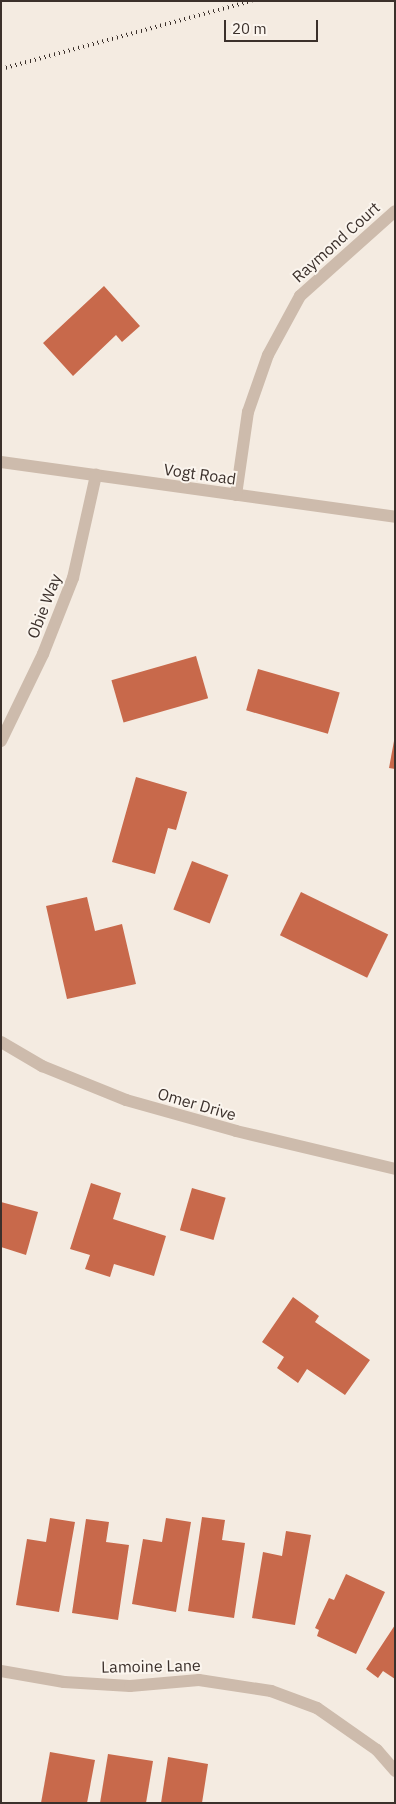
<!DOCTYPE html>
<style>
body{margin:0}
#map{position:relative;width:396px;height:1804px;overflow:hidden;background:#f4ebe1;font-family:"IBM Plex Sans",sans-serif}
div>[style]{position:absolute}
.building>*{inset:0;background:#c8694b;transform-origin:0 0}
.minor>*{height:12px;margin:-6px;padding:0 6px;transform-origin:6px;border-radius:6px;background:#cdbbac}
.rail>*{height:4px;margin-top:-2px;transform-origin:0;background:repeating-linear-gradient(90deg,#3b302b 0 1px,transparent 0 5px)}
span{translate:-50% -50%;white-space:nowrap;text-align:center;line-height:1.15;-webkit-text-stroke:4px #fbf5ee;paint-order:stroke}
.street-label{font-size:16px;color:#3b302b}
.frame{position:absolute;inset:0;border:2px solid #3b302b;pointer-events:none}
.scale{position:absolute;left:224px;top:20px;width:94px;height:22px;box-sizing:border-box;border:2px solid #3b302b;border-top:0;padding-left:6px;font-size:15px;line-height:18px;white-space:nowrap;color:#3b302b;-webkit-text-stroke:4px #fbf5ee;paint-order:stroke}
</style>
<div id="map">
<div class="building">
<i style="clip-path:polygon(104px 286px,140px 326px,122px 342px,116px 335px,73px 376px,43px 343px)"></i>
<i style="left:196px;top:656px;width:44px;height:88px;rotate:74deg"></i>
<i style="left:258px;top:669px;width:85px;height:43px;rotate:16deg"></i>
<i style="clip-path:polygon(394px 741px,395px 742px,395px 769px,389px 768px)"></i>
<i style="clip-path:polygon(136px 777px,187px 792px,176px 830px,168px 828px,155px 874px,112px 862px)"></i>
<i style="left:192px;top:861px;width:39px;height:52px;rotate:21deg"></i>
<i style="left:301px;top:892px;width:97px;height:48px;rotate:26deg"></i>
<i style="clip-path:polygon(87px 897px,95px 931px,122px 924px,136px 984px,67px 999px,46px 906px)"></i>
<i style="clip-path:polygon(91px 1183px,121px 1193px,113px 1219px,166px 1236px,154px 1276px,114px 1264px,110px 1277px,85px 1269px,90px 1255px,70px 1249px)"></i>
<i style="left:192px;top:1188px;width:35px;height:44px;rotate:16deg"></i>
<i style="clip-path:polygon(1px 1202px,38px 1212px,26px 1255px,1px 1247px)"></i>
<i style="clip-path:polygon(293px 1297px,319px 1316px,315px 1322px,370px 1360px,345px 1395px,307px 1369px,298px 1383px,277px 1368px,284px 1357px,262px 1342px)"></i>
<i style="clip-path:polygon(202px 1517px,225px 1520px,222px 1540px,245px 1543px,234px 1618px,188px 1611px)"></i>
<i style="clip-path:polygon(50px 1518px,75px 1522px,59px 1612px,16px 1605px,27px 1539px,46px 1542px)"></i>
<i style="clip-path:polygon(166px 1518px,191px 1522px,176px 1612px,132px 1604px,143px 1539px,162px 1542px)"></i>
<i style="clip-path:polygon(86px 1519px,109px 1522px,106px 1542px,129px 1545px,118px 1620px,72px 1613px)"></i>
<i style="clip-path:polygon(286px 1531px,311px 1535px,295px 1625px,252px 1618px,263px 1552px,282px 1556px)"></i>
<i style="clip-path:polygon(346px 1574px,385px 1592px,356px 1654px,317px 1636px,319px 1630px,315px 1628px,329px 1598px,334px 1600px)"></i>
<i style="clip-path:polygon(395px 1625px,395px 1679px,383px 1671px,378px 1678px,366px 1669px)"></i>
<i style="clip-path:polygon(50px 1752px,95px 1760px,87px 1803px,41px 1803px)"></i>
<i style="clip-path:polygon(108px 1754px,153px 1761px,146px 1803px,100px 1803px)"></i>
<i style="clip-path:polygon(168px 1757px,208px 1764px,202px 1803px,161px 1803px)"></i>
</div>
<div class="minor">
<i style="left:1px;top:462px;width:398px;rotate:7.9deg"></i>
<i style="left:236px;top:495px;width:84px;rotate:-81.8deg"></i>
<i style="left:248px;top:412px;width:60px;rotate:-70.7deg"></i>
<i style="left:268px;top:355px;width:67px;rotate:-61.5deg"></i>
<i style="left:300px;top:296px;width:127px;rotate:-41.8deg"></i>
<i style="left:1px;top:741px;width:97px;rotate:-64.2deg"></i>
<i style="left:43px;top:654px;width:82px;rotate:-68.5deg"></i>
<i style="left:73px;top:578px;width:106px;rotate:-77.4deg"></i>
<i style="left:1px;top:1042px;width:48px;rotate:30.3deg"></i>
<i style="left:42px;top:1066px;width:91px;rotate:22deg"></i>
<i style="left:126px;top:1100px;width:114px;rotate:15.7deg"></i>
<i style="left:236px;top:1131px;width:163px;rotate:13.4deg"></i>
<i style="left:1px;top:1671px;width:64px;rotate:9.9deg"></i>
<i style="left:64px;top:1682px;width:66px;rotate:3.5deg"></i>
<i style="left:130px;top:1686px;width:69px;rotate:-5deg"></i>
<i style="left:199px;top:1680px;width:73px;rotate:8.7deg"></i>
<i style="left:271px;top:1691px;width:49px;rotate:20.3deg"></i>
<i style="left:317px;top:1708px;width:73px;rotate:35deg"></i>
<i style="left:377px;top:1750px;width:28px;rotate:49deg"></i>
</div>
<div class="rail">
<i style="left:1px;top:69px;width:260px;rotate:-15.2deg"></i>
</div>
<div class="street-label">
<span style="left:336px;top:242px;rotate:-42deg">Raymond Court</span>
<span style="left:200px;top:474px;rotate:8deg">Vogt Road</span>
<span style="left:44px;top:606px;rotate:-69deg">Obie Way</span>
<span style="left:197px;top:1104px;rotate:16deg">Omer Drive</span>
<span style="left:151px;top:1666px;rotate:-1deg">Lamoine Lane</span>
</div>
<div class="frame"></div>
<div class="scale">20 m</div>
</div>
